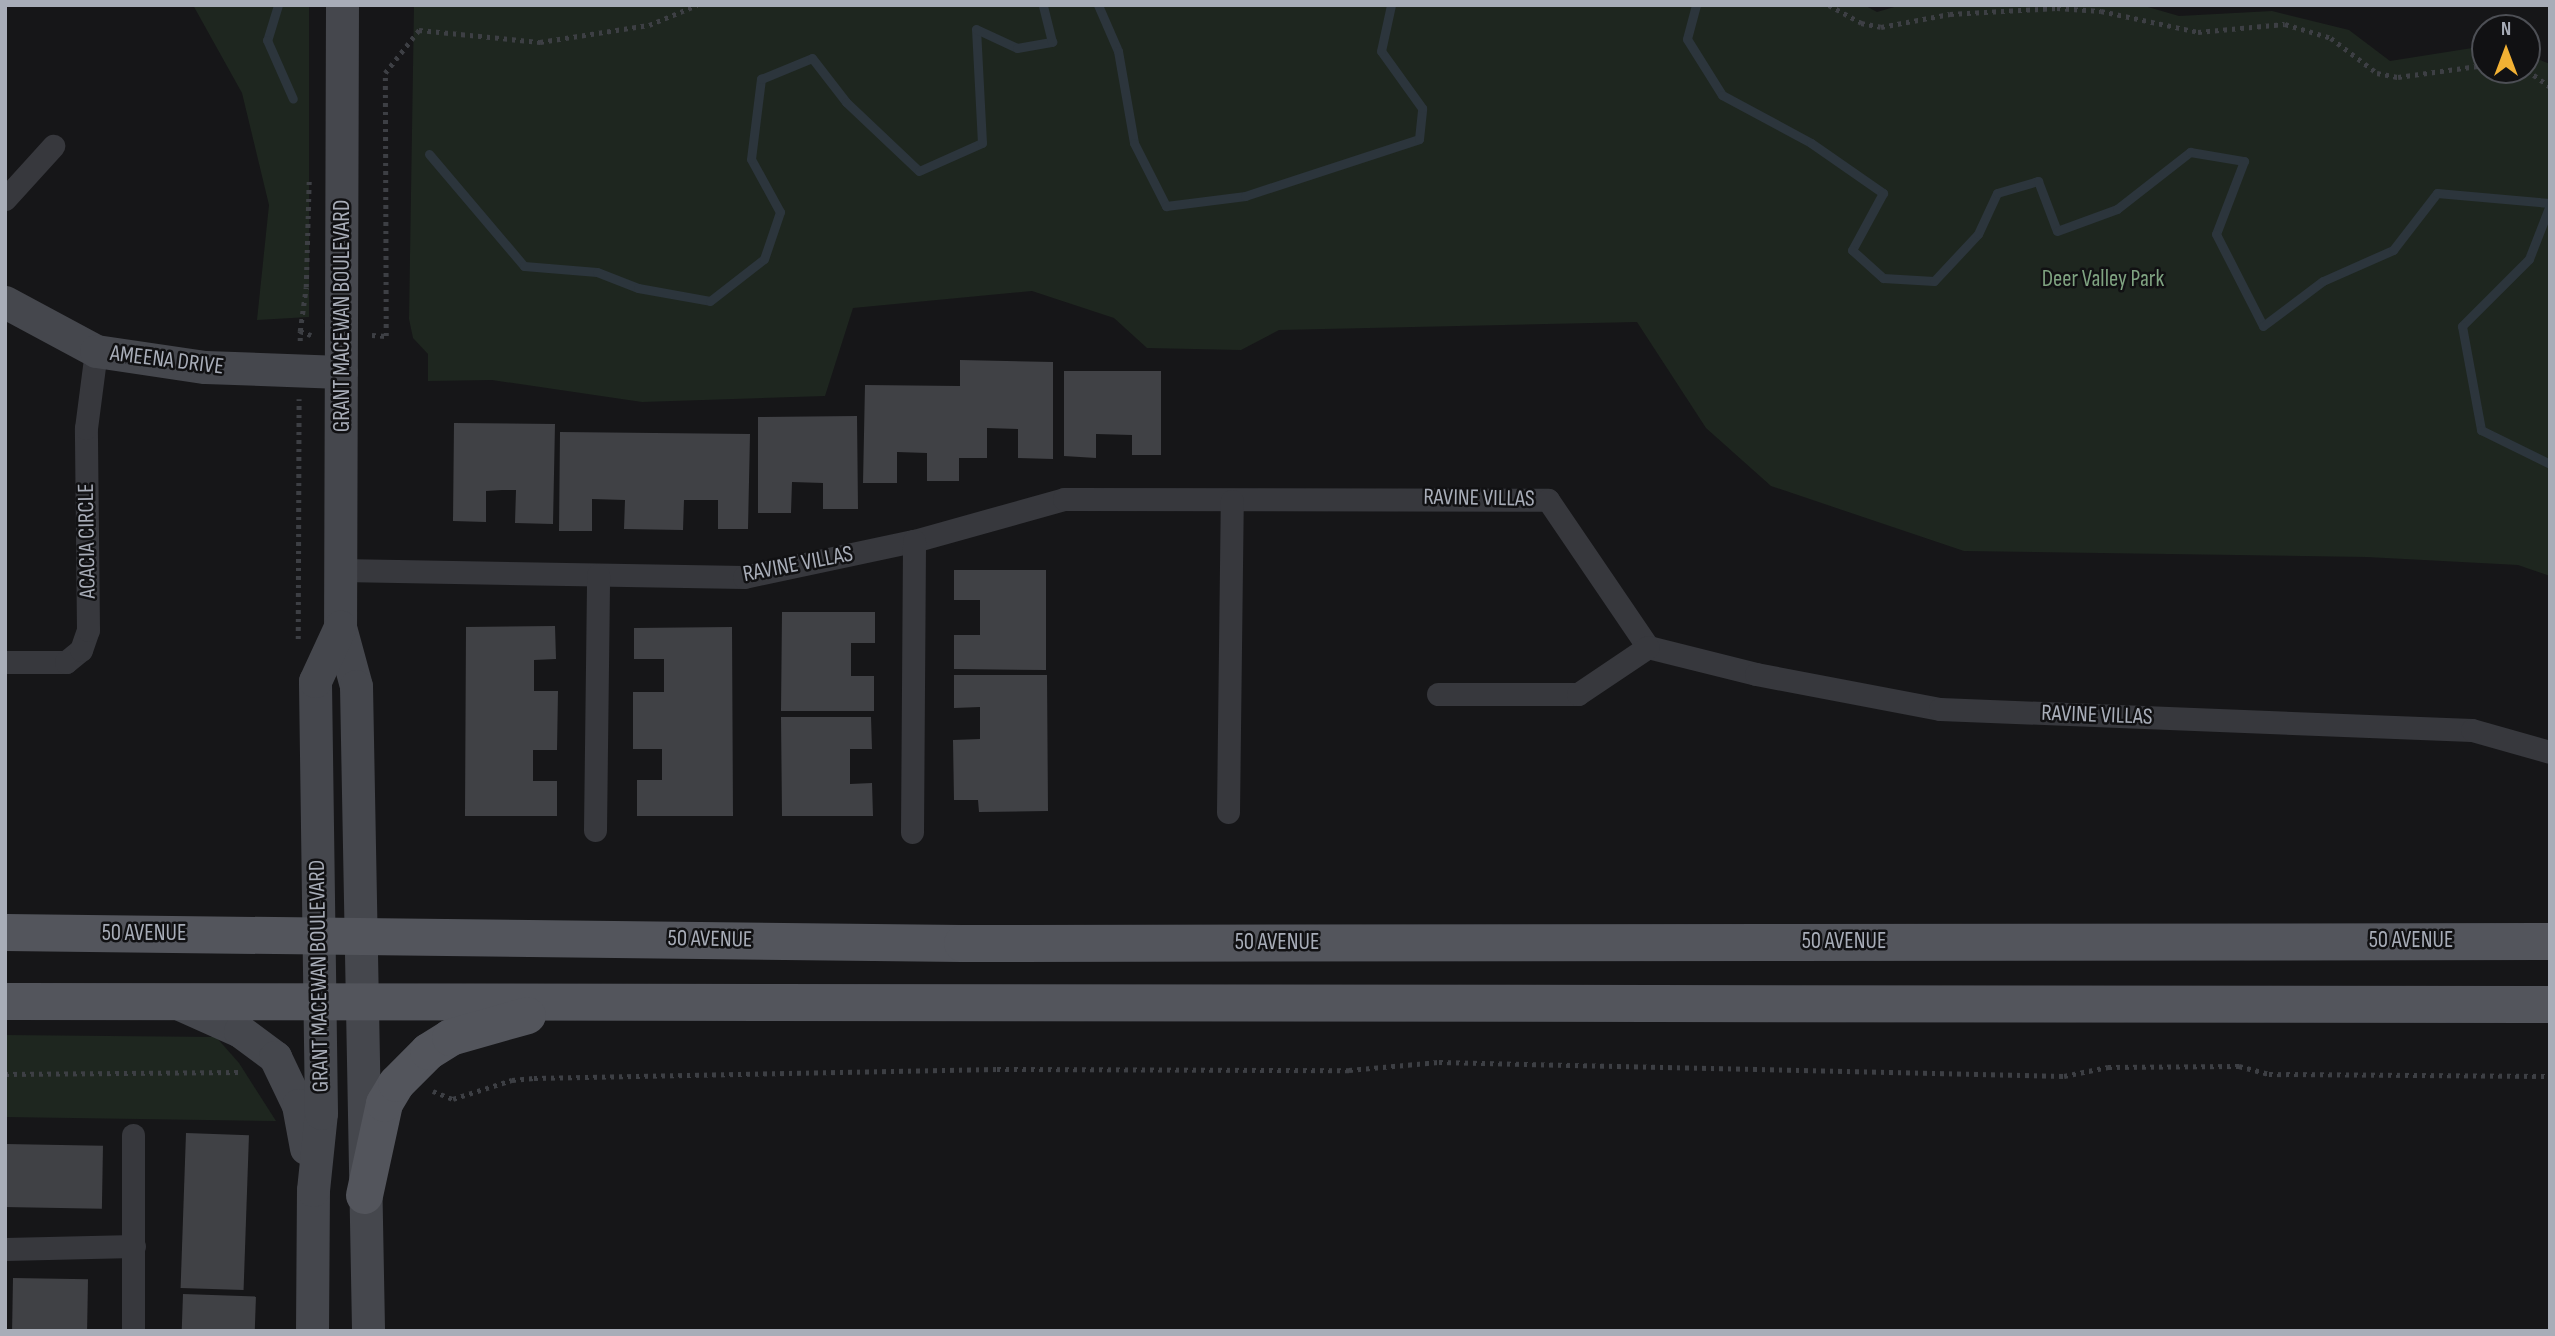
<!DOCTYPE html>
<style>
body{margin:0}
#map{position:relative;width:2555px;height:1336px;overflow:hidden;background:#161618;font-family:"Sofia Sans Condensed",sans-serif}
div>[style]{position:absolute}
.green>*{inset:0;background:#1e261f}
.stream>*{height:9px;margin:-4.5px;padding:0 4.5px;transform-origin:4.5px;border-radius:4.5px;background:#2c353c}
.building>*{inset:0;background:#404145;transform-origin:0 0}
.path>*{height:4.5px;margin-top:-2.25px;transform-origin:0;background:repeating-linear-gradient(90deg,#3d3f44 0 3.5px,transparent 0 8.5px)}
.street>*{height:23px;margin:-11.5px;padding:0 11.5px;transform-origin:11.5px;border-radius:11.5px;background:#37383d}
.secondary>*{height:33px;margin:-16.5px;padding:0 16.5px;transform-origin:16.5px;border-radius:16.5px;background:#45474d}
.primary>*{height:37px;margin:-18.5px;padding:0 18.5px;transform-origin:18.5px;border-radius:18.5px;background:#53555c}
span{translate:-50% -50%;white-space:nowrap;text-align:center;line-height:1.15;-webkit-text-stroke:5px #111113;paint-order:stroke}
.park-label{font-size:23px;color:#7fa381}
.street-label{font-size:23px;color:#a8adb8}
.frame{position:absolute;inset:0;border:7px solid #a8adb8;pointer-events:none}
.north{position:absolute;left:2471px;top:14px;width:70px;height:70px;box-sizing:border-box;background:#111113;border:2px solid #4d4f55;border-radius:50%;rotate:0deg;font-size:19px;font-weight:700;line-height:28px;text-align:center;color:#a8adb8}
.north::after{content:'';display:block;margin:auto;width:24px;height:32px;background:#f2b134;clip-path:polygon(50% 0,100% 100%,50% 72%,0 100%)}
</style>
<div id="map">
<div class="green">
<i style="clip-path:polygon(193px 5px,309px 5px,309px 317px,257px 320px,269px 205px,242px 93px)"></i>
<i style="clip-path:polygon(414px 5px,1864px 5px,1877px 12px,1901px 5px,2141px 5px,2179px 16px,2272px 11px,2349px 30px,2390px 61px,2485px 46px,2485px 70px,2527px 70px,2527px 55px,2550px 64px,2550px 576px,2518px 565px,2367px 557px,1964px 551px,1771px 486px,1706px 428px,1637px 322px,1279px 330px,1241px 350px,1147px 348px,1114px 318px,1032px 291px,853px 308px,825px 396px,642px 402px,492px 380px,428px 381px,428px 354px,413px 338px,409px 319px)"></i>
<i style="clip-path:polygon(5px 1035px,216px 1037px,239px 1063px,276px 1121px,5px 1117px)"></i>
</div>
<div class="stream">
<i style="left:278px;top:5px;width:37px;rotate:107deg"></i>
<i style="left:267px;top:40px;width:64px;rotate:66.2deg"></i>
<i style="left:1098px;top:5px;width:50px;rotate:66.5deg"></i>
<i style="left:1118px;top:51px;width:93px;rotate:80.1deg"></i>
<i style="left:1134px;top:143px;width:71px;rotate:63.1deg"></i>
<i style="left:1166px;top:206px;width:80px;rotate:-7.2deg"></i>
<i style="left:1245px;top:196px;width:183px;rotate:-18.1deg"></i>
<i style="left:1419px;top:139px;width:31px;rotate:-84deg"></i>
<i style="left:1422px;top:108px;width:70px;rotate:-125.7deg"></i>
<i style="left:1381px;top:51px;width:47px;rotate:-77.7deg"></i>
<i style="left:1696px;top:5px;width:35px;rotate:105deg"></i>
<i style="left:1687px;top:39px;width:66px;rotate:58deg"></i>
<i style="left:1722px;top:95px;width:101px;rotate:28.3deg"></i>
<i style="left:1811px;top:143px;width:88px;rotate:34.8deg"></i>
<i style="left:1883px;top:193px;width:65px;rotate:118.5deg"></i>
<i style="left:1852px;top:250px;width:42px;rotate:42.1deg"></i>
<i style="left:1883px;top:278px;width:51px;rotate:3.4deg"></i>
<i style="left:1934px;top:281px;width:64px;rotate:-46.9deg"></i>
<i style="left:1978px;top:234px;width:45px;rotate:-65.1deg"></i>
<i style="left:1997px;top:193px;width:43px;rotate:-16.3deg"></i>
<i style="left:2038px;top:181px;width:53px;rotate:69.2deg"></i>
<i style="left:2057px;top:231px;width:64px;rotate:-20.1deg"></i>
<i style="left:2117px;top:209px;width:93px;rotate:-38deg"></i>
<i style="left:2190px;top:152px;width:55px;rotate:9.5deg"></i>
<i style="left:2244px;top:161px;width:78px;rotate:111deg"></i>
<i style="left:2216px;top:234px;width:103px;rotate:62.9deg"></i>
<i style="left:2263px;top:326px;width:75px;rotate:-36.9deg"></i>
<i style="left:2323px;top:281px;width:77px;rotate:-23.9deg"></i>
<i style="left:2393px;top:250px;width:72px;rotate:-52.3deg"></i>
<i style="left:2437px;top:193px;width:113px;rotate:5.1deg"></i>
<i style="left:429px;top:154px;width:147px;rotate:49.7deg"></i>
<i style="left:524px;top:266px;width:73px;rotate:4.7deg"></i>
<i style="left:597px;top:272px;width:44px;rotate:21.3deg"></i>
<i style="left:638px;top:288px;width:73px;rotate:10.2deg"></i>
<i style="left:710px;top:301px;width:68px;rotate:-37.9deg"></i>
<i style="left:764px;top:259px;width:50px;rotate:-71.2deg"></i>
<i style="left:780px;top:212px;width:60px;rotate:-118.7deg"></i>
<i style="left:751px;top:159px;width:81px;rotate:-82.9deg"></i>
<i style="left:761px;top:79px;width:55px;rotate:-22.4deg"></i>
<i style="left:812px;top:58px;width:56px;rotate:52.3deg"></i>
<i style="left:846px;top:102px;width:100px;rotate:43.4deg"></i>
<i style="left:919px;top:171px;width:69px;rotate:-24deg"></i>
<i style="left:982px;top:143px;width:114px;rotate:-93deg"></i>
<i style="left:976px;top:29px;width:45px;rotate:24.9deg"></i>
<i style="left:1017px;top:48px;width:36px;rotate:-10deg"></i>
<i style="left:1052px;top:42px;width:38px;rotate:-104deg"></i>
<i style="left:2550px;top:205px;width:58px;rotate:111.3deg"></i>
<i style="left:2529px;top:259px;width:95px;rotate:135deg"></i>
<i style="left:2462px;top:326px;width:106px;rotate:79.6deg"></i>
<i style="left:2481px;top:430px;width:77px;rotate:26.2deg"></i>
</div>
<div class="building">
<i style="clip-path:polygon(960px 360px,1053px 362px,1053px 459px,1018px 458px,1018px 429px,987px 428px,987px 458px,959px 458px,959px 481px,927px 481px,927px 453px,897px 452px,897px 483px,863px 483px,865px 385px,960px 386px)"></i>
<i style="clip-path:polygon(1064px 371px,1161px 371px,1161px 455px,1132px 455px,1132px 435px,1096px 434px,1096px 458px,1064px 456px)"></i>
<i style="clip-path:polygon(857px 416px,858px 509px,823px 509px,823px 483px,792px 482px,791px 513px,758px 513px,758px 417px)"></i>
<i style="clip-path:polygon(454px 423px,555px 424px,553px 524px,515px 523px,516px 490px,502px 490px,486px 491px,486px 522px,453px 521px)"></i>
<i style="clip-path:polygon(560px 432px,750px 434px,748px 529px,718px 529px,718px 500px,684px 500px,683px 530px,624px 529px,625px 500px,592px 499px,592px 531px,559px 531px)"></i>
<i style="clip-path:polygon(954px 570px,1046px 570px,1046px 670px,954px 669px,954px 635px,980px 635px,980px 600px,954px 600px)"></i>
<i style="clip-path:polygon(782px 612px,875px 612px,875px 643px,851px 643px,851px 676px,874px 676px,874px 711px,781px 711px)"></i>
<i style="clip-path:polygon(555px 626px,556px 659px,534px 660px,534px 691px,558px 691px,557px 750px,533px 750px,533px 781px,557px 781px,557px 816px,465px 816px,466px 627px)"></i>
<i style="clip-path:polygon(732px 627px,733px 816px,637px 816px,637px 780px,662px 780px,662px 749px,633px 749px,633px 692px,664px 692px,664px 659px,634px 659px,634px 628px)"></i>
<i style="clip-path:polygon(954px 675px,1047px 675px,1048px 811px,979px 812px,978px 800px,954px 800px,953px 740px,980px 739px,980px 707px,954px 708px)"></i>
<i style="clip-path:polygon(781px 717px,871px 717px,872px 749px,850px 749px,850px 784px,872px 783px,873px 816px,782px 816px)"></i>
<i style="left:186px;top:1133px;width:63px;height:155px;rotate:2deg"></i>
<i style="left:5px;top:1144px;width:98px;height:63px;rotate:1deg"></i>
<i style="left:13px;top:1278px;width:75px;height:53px;rotate:1deg"></i>
<i style="left:183px;top:1294px;width:73px;height:37px;rotate:2deg"></i>
</div>
<div class="path">
<i style="left:1829px;top:5px;width:37px;rotate:29deg"></i>
<i style="left:1861px;top:23px;width:20px;rotate:11deg"></i>
<i style="left:1881px;top:27px;width:70px;rotate:-10.7deg"></i>
<i style="left:1950px;top:14px;width:107px;rotate:-3.2deg"></i>
<i style="left:2057px;top:8px;width:44px;rotate:3.9deg"></i>
<i style="left:2101px;top:11px;width:99px;rotate:12.2deg"></i>
<i style="left:2198px;top:32px;width:87px;rotate:-5.3deg"></i>
<i style="left:2285px;top:24px;width:48px;rotate:16.9deg"></i>
<i style="left:2331px;top:38px;width:58px;rotate:37.3deg"></i>
<i style="left:2377px;top:73px;width:21px;rotate:11deg"></i>
<i style="left:2398px;top:77px;width:88px;rotate:-7.9deg"></i>
<i style="left:2527px;top:70px;width:29px;rotate:36deg"></i>
<i style="left:300px;top:331px;width:44px;rotate:-82.2deg"></i>
<i style="left:306px;top:287px;width:109px;rotate:-88.4deg"></i>
<i style="left:372px;top:335px;width:14px;rotate:4deg"></i>
<i style="left:386px;top:336px;width:263px;rotate:-90.2deg"></i>
<i style="left:385px;top:73px;width:55px;rotate:-51.7deg"></i>
<i style="left:419px;top:30px;width:122px;rotate:5.7deg"></i>
<i style="left:540px;top:42px;width:110px;rotate:-8.9deg"></i>
<i style="left:649px;top:25px;width:52px;rotate:-22.6deg"></i>
<i style="left:300px;top:341px;width:10px;rotate:-90deg"></i>
<i style="left:300px;top:331px;width:12px;rotate:20deg"></i>
<i style="left:298px;top:639px;width:240px;rotate:-89.8deg"></i>
<i style="left:5px;top:1074px;width:237px;rotate:-0.5deg"></i>
<i style="left:433px;top:1091px;width:22px;rotate:22deg"></i>
<i style="left:453px;top:1099px;width:62px;rotate:-17.9deg"></i>
<i style="left:512px;top:1080px;width:22px;rotate:-5deg"></i>
<i style="left:534px;top:1078px;width:463px;rotate:-1.1deg"></i>
<i style="left:997px;top:1069px;width:352px;rotate:0.2deg"></i>
<i style="left:1349px;top:1070px;width:90px;rotate:-5.1deg"></i>
<i style="left:1439px;top:1062px;width:625px;rotate:1.28deg"></i>
<i style="left:2064px;top:1076px;width:45px;rotate:-11.6deg"></i>
<i style="left:2108px;top:1067px;width:131px;rotate:-0.4deg"></i>
<i style="left:2239px;top:1066px;width:31px;rotate:15deg"></i>
<i style="left:2269px;top:1074px;width:281px;rotate:0.4deg"></i>
</div>
<div class="street">
<i style="left:5px;top:199px;width:72px;rotate:-47.8deg"></i>
<i style="left:341px;top:570px;width:403px;rotate:1deg"></i>
<i style="left:744px;top:577px;width:174px;rotate:-12deg"></i>
<i style="left:914px;top:541px;width:156px;rotate:-15.6deg"></i>
<i style="left:1064px;top:499px;width:484px;rotate:0.1deg"></i>
<i style="left:1548px;top:500px;width:178px;rotate:55.8deg"></i>
<i style="left:1648px;top:647px;width:111px;rotate:14deg"></i>
<i style="left:1756px;top:674px;width:187px;rotate:10.8deg"></i>
<i style="left:1940px;top:709px;width:532px;rotate:2.26deg"></i>
<i style="left:2472px;top:730px;width:81px;rotate:15.8deg"></i>
<i style="left:5px;top:662px;width:61px"></i>
<i style="left:66px;top:662px;width:19px;rotate:-39deg"></i>
<i style="left:81px;top:650px;width:21px;rotate:-71deg"></i>
<i style="left:88px;top:630px;width:202px;rotate:-90.6deg"></i>
<i style="left:86px;top:428px;width:78px;rotate:-82.6deg"></i>
<i style="left:1438px;top:694px;width:140px"></i>
<i style="left:1578px;top:694px;width:84px;rotate:-33.9deg"></i>
<i style="left:1228px;top:812px;width:311px;rotate:-89.3deg"></i>
<i style="left:595px;top:830px;width:255px;rotate:-89.3deg"></i>
<i style="left:912px;top:832px;width:291px;rotate:-89.6deg"></i>
<i style="left:5px;top:1249px;width:129px;rotate:-1.3deg"></i>
<i style="left:133px;top:1331px;width:196px;rotate:-90deg"></i>
</div>
<div class="secondary">
<i style="left:342px;top:5px;width:622px;rotate:90.18deg"></i>
<i style="left:340px;top:627px;width:61px;rotate:74.8deg"></i>
<i style="left:356px;top:686px;width:645px;rotate:88.93deg"></i>
<i style="left:5px;top:302px;width:103px;rotate:28.3deg"></i>
<i style="left:96px;top:351px;width:110px;rotate:8.4deg"></i>
<i style="left:205px;top:367px;width:136px;rotate:2.1deg"></i>
<i style="left:175px;top:1002px;width:71px;rotate:24deg"></i>
<i style="left:240px;top:1031px;width:44px;rotate:36.6deg"></i>
<i style="left:275px;top:1057px;width:53px;rotate:64.4deg"></i>
<i style="left:298px;top:1105px;width:44px;rotate:79.5deg"></i>
<i style="left:312px;top:1331px;width:141px;rotate:-89.6deg"></i>
<i style="left:313px;top:1190px;width:77px;rotate:-84.1deg"></i>
<i style="left:321px;top:1113px;width:432px;rotate:-90.8deg"></i>
<i style="left:315px;top:681px;width:60px;rotate:-65.2deg"></i>
</div>
<div class="primary">
<i style="left:5px;top:932px;width:957px;rotate:0.66deg"></i>
<i style="left:962px;top:943px;width:1588px;rotate:-0.07deg"></i>
<i style="left:5px;top:1001px;width:2545px;rotate:0.07deg"></i>
<i style="left:364px;top:1195px;width:94px;rotate:-77.7deg"></i>
<i style="left:384px;top:1103px;width:23px;rotate:-59deg"></i>
<i style="left:396px;top:1083px;width:45px;rotate:-45deg"></i>
<i style="left:428px;top:1051px;width:26px;rotate:-32deg"></i>
<i style="left:450px;top:1037px;width:80px;rotate:-15.9deg"></i>
</div>
<div class="park-label">
<span style="left:2103px;top:279px">Deer Valley Park</span>
</div>
<div class="street-label">
<span style="left:342px;top:316px;rotate:-90deg">GRANT MACEWAN BOULEVARD</span>
<span style="left:167px;top:360px;rotate:7deg">AMEENA DRIVE</span>
<span style="left:1479px;top:498px;rotate:1deg">RAVINE VILLAS</span>
<span style="left:87px;top:541px;rotate:-91deg">ACACIA CIRCLE</span>
<span style="left:798px;top:564px;rotate:-11deg">RAVINE VILLAS</span>
<span style="left:2097px;top:715px;rotate:2deg">RAVINE VILLAS</span>
<span style="left:144px;top:933px">50 AVENUE</span>
<span style="left:710px;top:939px;rotate:1deg">50 AVENUE</span>
<span style="left:2411px;top:940px">50 AVENUE</span>
<span style="left:1844px;top:941px">50 AVENUE</span>
<span style="left:1277px;top:942px">50 AVENUE</span>
<span style="left:319px;top:976px;rotate:-91deg">GRANT MACEWAN BOULEVARD</span>
</div>
<div class="frame"></div>
<div class="north">N</div>
</div>
